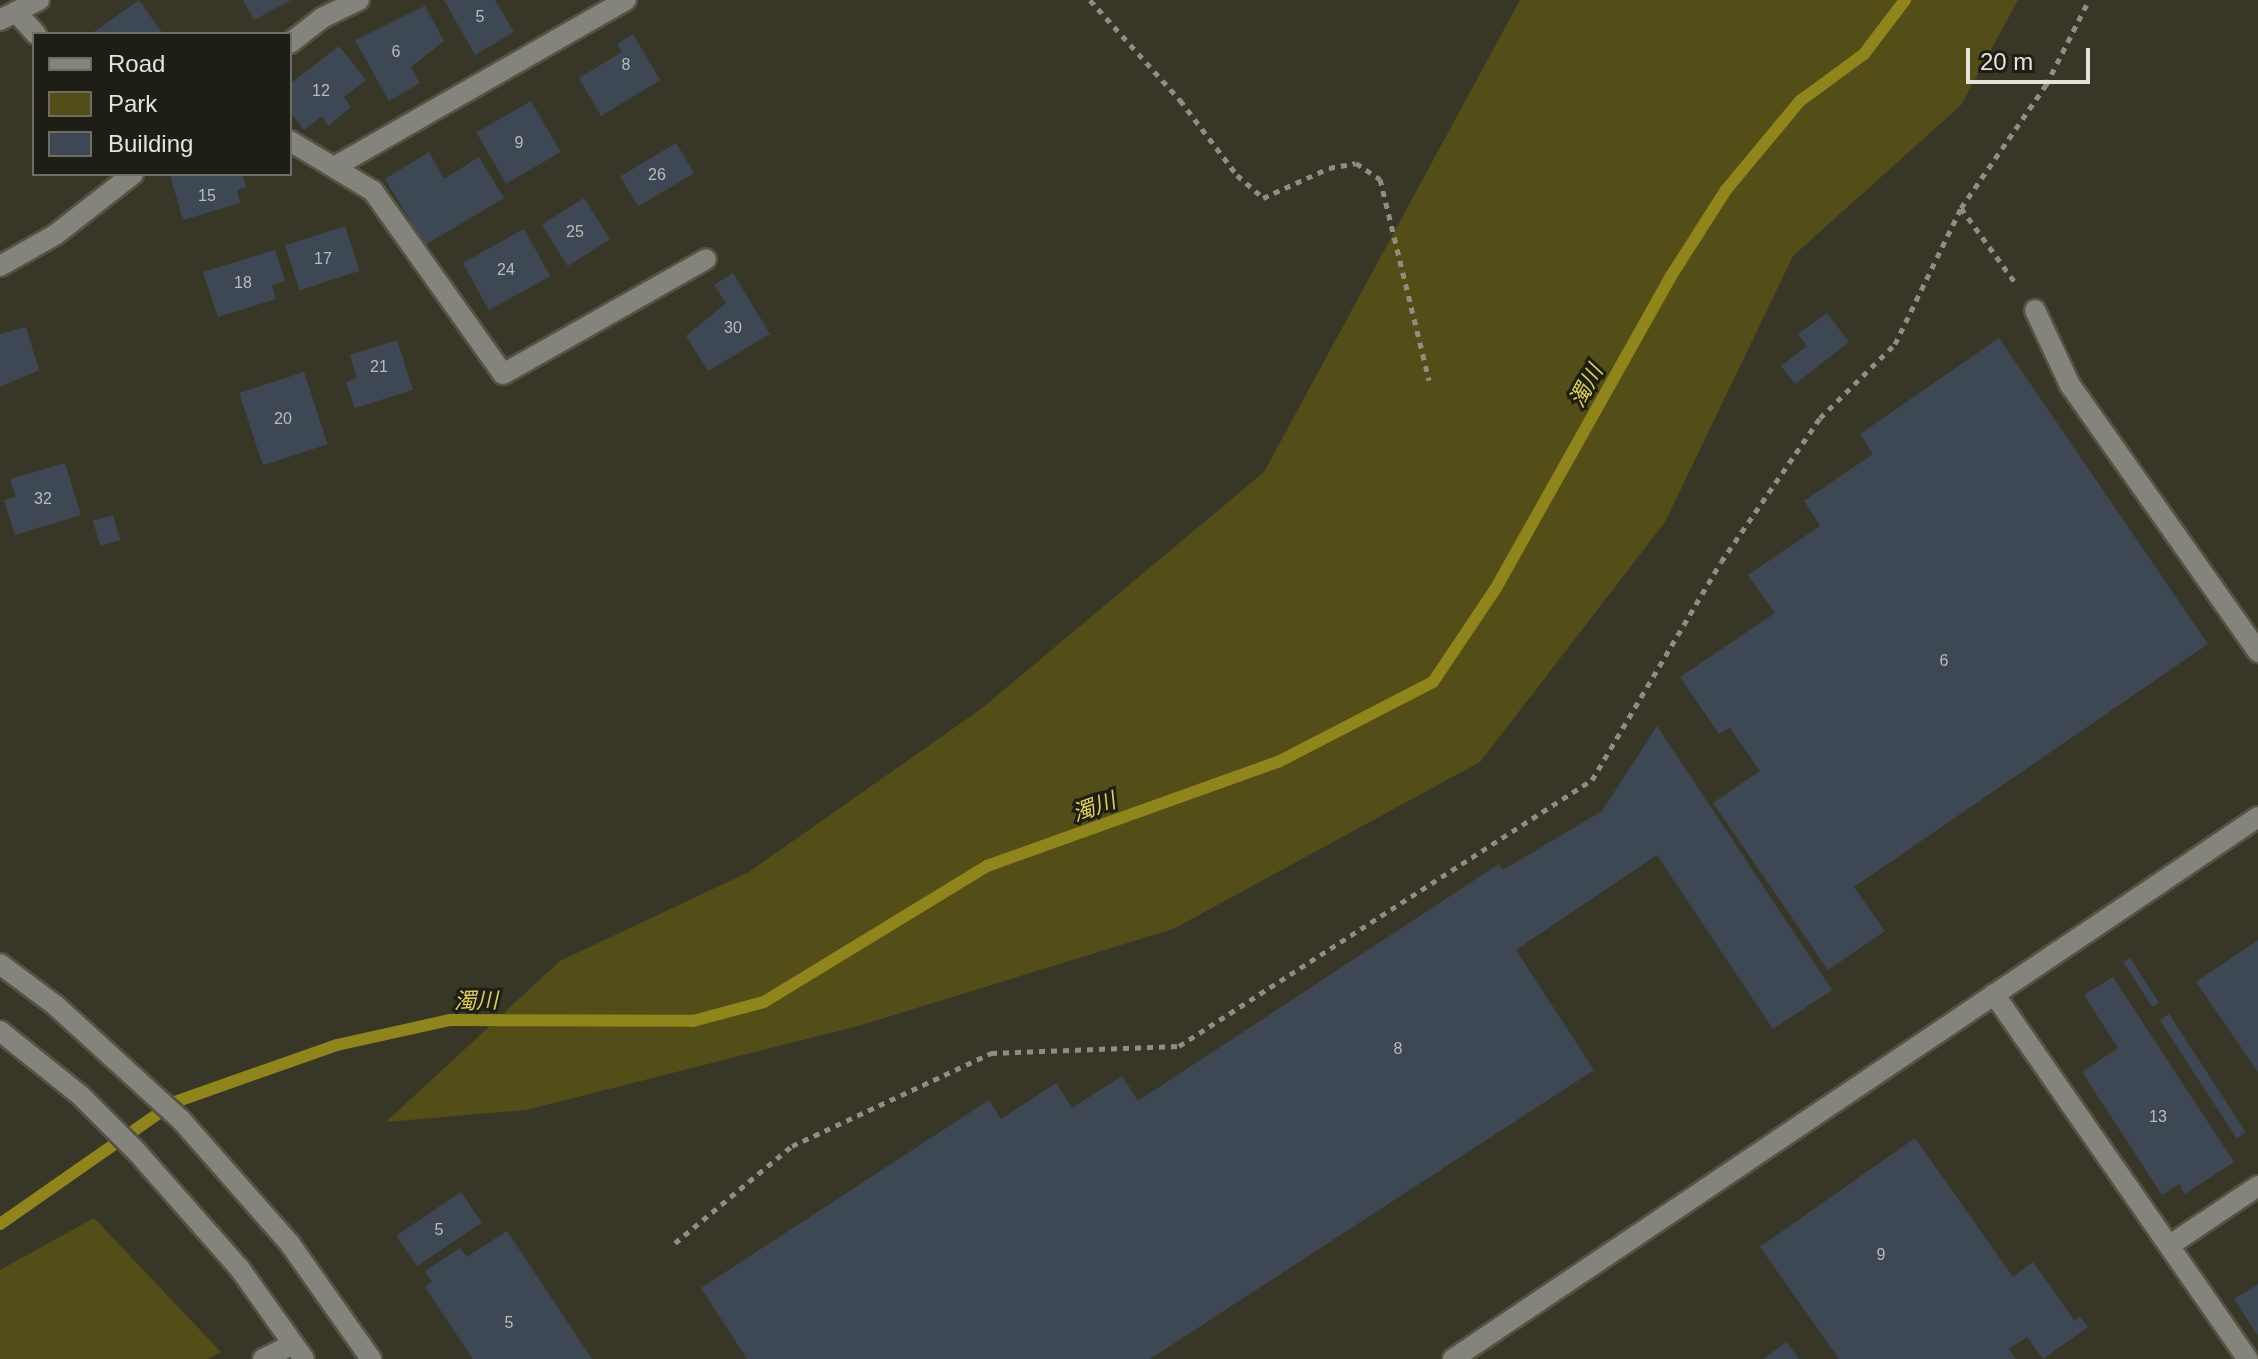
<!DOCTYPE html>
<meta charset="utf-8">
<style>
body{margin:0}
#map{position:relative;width:2258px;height:1359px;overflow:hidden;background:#383727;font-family:Arial,"Noto Sans JP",sans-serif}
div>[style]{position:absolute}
.green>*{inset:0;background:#534e17}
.stream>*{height:12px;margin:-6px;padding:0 6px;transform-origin:6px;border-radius:6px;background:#8f851a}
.building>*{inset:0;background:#3e4855;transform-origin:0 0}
.path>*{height:5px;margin-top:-2.5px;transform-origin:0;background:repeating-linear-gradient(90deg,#8f8e82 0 6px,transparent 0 12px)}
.roads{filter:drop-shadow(2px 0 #545344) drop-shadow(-2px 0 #545344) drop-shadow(0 2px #545344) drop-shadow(0 -2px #545344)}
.minor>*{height:20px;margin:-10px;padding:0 10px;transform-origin:10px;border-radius:10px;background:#85847c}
span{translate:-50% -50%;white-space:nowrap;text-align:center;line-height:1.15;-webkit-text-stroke:6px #1e1e17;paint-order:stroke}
.number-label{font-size:16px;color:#babcb9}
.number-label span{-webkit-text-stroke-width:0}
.water-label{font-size:22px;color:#ddd04c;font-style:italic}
.legend{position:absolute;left:32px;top:32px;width:260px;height:144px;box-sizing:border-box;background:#1e1e17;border:2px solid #6d6d65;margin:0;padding:10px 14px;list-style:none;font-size:24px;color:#e4e3da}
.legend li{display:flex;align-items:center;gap:16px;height:40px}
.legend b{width:40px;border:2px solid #6d6d65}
.scale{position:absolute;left:1966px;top:48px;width:124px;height:36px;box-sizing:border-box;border:4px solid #e4e3da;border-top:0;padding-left:10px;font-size:24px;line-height:28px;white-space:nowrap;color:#e4e3da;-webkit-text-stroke:6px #1e1e17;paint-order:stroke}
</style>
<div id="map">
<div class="green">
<i style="clip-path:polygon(1520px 0,2018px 0,1961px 105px,1793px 256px,1665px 522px,1480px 762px,1173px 929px,858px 1026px,526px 1110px,386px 1122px,560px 961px,749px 872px,981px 709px,1264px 472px)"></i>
<i style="clip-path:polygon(94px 1218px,221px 1352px,207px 1359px,0 1359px,0 1270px)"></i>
</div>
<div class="stream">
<i style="left:0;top:1224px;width:213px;rotate:-34.9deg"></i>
<i style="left:175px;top:1102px;width:172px;rotate:-19.4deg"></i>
<i style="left:337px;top:1045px;width:116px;rotate:-12.5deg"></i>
<i style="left:450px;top:1020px;width:243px;rotate:0.2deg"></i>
<i style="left:693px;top:1021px;width:73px;rotate:-15deg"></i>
<i style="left:764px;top:1002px;width:261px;rotate:-31.4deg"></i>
<i style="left:987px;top:866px;width:309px;rotate:-19.7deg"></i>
<i style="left:1278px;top:762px;width:174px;rotate:-27.3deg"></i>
<i style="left:1433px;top:682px;width:113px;rotate:-56.2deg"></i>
<i style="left:1496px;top:588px;width:358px;rotate:-60.7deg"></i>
<i style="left:1671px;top:276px;width:102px;rotate:-57.4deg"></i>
<i style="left:1726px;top:190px;width:116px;rotate:-50.3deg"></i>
<i style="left:1800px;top:101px;width:79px;rotate:-36.3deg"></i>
<i style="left:1864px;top:54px;width:68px;rotate:-52.8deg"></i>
</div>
<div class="building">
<i style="clip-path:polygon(139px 0,163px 34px,91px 34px)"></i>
<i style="clip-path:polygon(243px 0,291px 0,254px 20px)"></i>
<i style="clip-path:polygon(444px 0,495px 0,514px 32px,475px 55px)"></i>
<i style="clip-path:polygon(425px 6px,444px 41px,411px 67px,420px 83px,389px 101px,355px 40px)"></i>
<i style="clip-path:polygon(633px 34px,660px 80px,601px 116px,579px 78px,622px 52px,617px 44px)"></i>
<i style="clip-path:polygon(339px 46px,366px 80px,344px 97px,351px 107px,328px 126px,322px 116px,304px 130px,290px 112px,290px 84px)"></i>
<i style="left:531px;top:101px;width:59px;height:63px;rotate:60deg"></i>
<i style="left:676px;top:143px;width:35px;height:65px;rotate:59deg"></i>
<i style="clip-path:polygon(429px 152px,444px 179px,479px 157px,504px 198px,425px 245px,385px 179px)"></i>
<i style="clip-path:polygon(242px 174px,246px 187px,237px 190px,240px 203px,183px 220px,170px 175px)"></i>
<i style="left:584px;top:198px;width:49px;height:50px;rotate:58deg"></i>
<i style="left:345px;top:226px;width:47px;height:63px;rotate:72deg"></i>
<i style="left:524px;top:229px;width:54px;height:70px;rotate:61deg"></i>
<i style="clip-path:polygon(275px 250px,285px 281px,272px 285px,276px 299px,218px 317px,203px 272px)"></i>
<i style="clip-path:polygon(733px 273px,770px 334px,708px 371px,686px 336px,726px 303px,714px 285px)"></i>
<i style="clip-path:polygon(1827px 313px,1849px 342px,1795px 384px,1781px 366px,1807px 346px,1798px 334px)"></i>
<i style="clip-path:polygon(26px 327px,39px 370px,0 387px,0 334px)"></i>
<i style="clip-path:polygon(1999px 338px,2208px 644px,1854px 887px,1885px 931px,1828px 970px,1713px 803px,1760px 771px,1730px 728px,1719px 734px,1680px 677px,1775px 613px,1748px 575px,1820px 526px,1804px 501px,1873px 454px,1860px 434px)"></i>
<i style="clip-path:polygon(397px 340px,413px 390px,355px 408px,346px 382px,357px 378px,350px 355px)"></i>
<i style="left:304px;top:372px;width:76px;height:68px;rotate:72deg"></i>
<i style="clip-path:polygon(65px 463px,81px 515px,15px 535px,4px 500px,16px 497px,10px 479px)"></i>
<i style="left:113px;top:515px;width:26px;height:21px;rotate:74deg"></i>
<i style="clip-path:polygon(1657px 726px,1832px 990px,1773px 1029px,1657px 855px,1516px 950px,1594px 1070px,1150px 1359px,747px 1359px,701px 1288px,989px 1100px,1001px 1119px,1056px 1083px,1072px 1108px,1122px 1076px,1138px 1101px,1499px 864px,1503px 870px,1602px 811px)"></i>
<i style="clip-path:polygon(2258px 940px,2258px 1072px,2196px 982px)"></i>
<i style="left:2130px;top:958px;width:53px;height:8px;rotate:57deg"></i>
<i style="clip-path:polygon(2113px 977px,2234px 1162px,2185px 1194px,2179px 1184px,2162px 1195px,2082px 1072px,2118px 1048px,2084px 995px)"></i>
<i style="left:2169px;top:1014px;width:141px;height:11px;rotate:57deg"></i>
<i style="clip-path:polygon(1915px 1138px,2013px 1277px,2033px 1262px,2075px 1321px,2080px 1316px,2088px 1327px,2043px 1359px,2027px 1337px,2009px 1349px,2016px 1359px,1839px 1359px,1760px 1247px)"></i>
<i style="left:461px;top:1192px;width:37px;height:78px;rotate:56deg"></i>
<i style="clip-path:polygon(507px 1231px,592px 1359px,473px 1359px,425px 1287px,432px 1282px,425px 1271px,460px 1248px,467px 1257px)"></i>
<i style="clip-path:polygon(2258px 1284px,2258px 1336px,2234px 1299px)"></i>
<i style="clip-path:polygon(1787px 1342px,1799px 1359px,1763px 1359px)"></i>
</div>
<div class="path">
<i style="left:1090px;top:0;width:135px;rotate:48deg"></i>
<i style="left:1180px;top:100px;width:94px;rotate:52.8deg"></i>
<i style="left:1237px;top:175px;width:35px;rotate:41deg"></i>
<i style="left:1263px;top:198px;width:72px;rotate:-24.4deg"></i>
<i style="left:1329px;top:168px;width:27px;rotate:-10deg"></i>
<i style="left:1356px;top:163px;width:29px;rotate:34deg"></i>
<i style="left:1380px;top:179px;width:207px;rotate:76.3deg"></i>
<i style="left:1961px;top:208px;width:95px;rotate:54deg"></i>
<i style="left:675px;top:1243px;width:152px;rotate:-39.7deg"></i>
<i style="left:792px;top:1146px;width:220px;rotate:-25deg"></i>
<i style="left:991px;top:1053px;width:188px;rotate:-2.1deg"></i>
<i style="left:1179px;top:1046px;width:491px;rotate:-32.8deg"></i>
<i style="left:1592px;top:780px;width:253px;rotate:-59.4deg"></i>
<i style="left:1721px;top:562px;width:175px;rotate:-55.5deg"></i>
<i style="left:1820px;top:418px;width:105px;rotate:-44.6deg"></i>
<i style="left:1895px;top:344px;width:151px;rotate:-64.1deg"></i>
<i style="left:1961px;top:208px;width:150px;rotate:-55.4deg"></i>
<i style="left:2046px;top:85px;width:95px;rotate:-63.2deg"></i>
</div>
<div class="roads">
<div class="minor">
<i style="left:16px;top:12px;width:30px;rotate:48deg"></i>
<i style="left:0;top:20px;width:44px;rotate:-27.1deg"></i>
<i style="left:290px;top:43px;width:41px;rotate:-38deg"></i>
<i style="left:322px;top:18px;width:41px;rotate:-25.9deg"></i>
<i style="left:290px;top:141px;width:97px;rotate:31.1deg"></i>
<i style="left:373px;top:191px;width:224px;rotate:54.6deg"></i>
<i style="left:503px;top:374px;width:233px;rotate:-29.5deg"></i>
<i style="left:336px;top:166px;width:334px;rotate:-29.8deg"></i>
<i style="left:0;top:266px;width:63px;rotate:-29.4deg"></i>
<i style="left:55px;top:235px;width:99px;rotate:-38deg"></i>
<i style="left:2035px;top:310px;width:83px;rotate:65deg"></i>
<i style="left:2070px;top:385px;width:327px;rotate:54.8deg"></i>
<i style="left:0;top:964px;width:69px;rotate:36.7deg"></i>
<i style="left:55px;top:1005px;width:172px;rotate:42.4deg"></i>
<i style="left:182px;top:1121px;width:164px;rotate:48.7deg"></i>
<i style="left:290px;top:1244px;width:141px;rotate:54.8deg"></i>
<i style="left:1994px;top:994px;width:445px;rotate:55.2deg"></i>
<i style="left:0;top:1031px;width:102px;rotate:38.7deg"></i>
<i style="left:80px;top:1095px;width:81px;rotate:45deg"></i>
<i style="left:137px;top:1152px;width:156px;rotate:48.6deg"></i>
<i style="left:240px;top:1269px;width:110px;rotate:54.6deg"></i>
<i style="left:2170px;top:1245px;width:106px;rotate:-33.8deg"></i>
<i style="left:263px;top:1359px;width:34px;rotate:-26deg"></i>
<i style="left:1453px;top:1359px;width:970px;rotate:-33.95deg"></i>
</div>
</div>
<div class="number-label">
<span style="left:480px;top:17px">5</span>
<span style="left:396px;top:52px">6</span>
<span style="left:626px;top:65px">8</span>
<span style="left:321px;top:91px">12</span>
<span style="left:519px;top:143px">9</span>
<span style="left:657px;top:175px">26</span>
<span style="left:207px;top:196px">15</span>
<span style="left:575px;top:232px">25</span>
<span style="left:323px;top:259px">17</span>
<span style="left:506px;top:270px">24</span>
<span style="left:243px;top:283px">18</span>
<span style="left:733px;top:328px">30</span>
<span style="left:379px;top:367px">21</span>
<span style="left:283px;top:419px">20</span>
<span style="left:43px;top:499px">32</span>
<span style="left:1944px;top:661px">6</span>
<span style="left:1398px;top:1049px">8</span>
<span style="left:2158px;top:1117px">13</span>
<span style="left:439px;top:1230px">5</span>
<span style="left:1881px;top:1255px">9</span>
<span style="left:509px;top:1323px">5</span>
</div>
<div class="water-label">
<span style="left:1586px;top:386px;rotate:-61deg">濁川</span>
<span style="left:1094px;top:807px;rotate:-20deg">濁川</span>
<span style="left:476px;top:1001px;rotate:-1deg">濁川</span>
</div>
<ul class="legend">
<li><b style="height:10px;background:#85847c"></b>Road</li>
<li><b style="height:22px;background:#534e17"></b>Park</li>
<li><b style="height:22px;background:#3e4855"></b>Building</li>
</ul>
<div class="scale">20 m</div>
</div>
